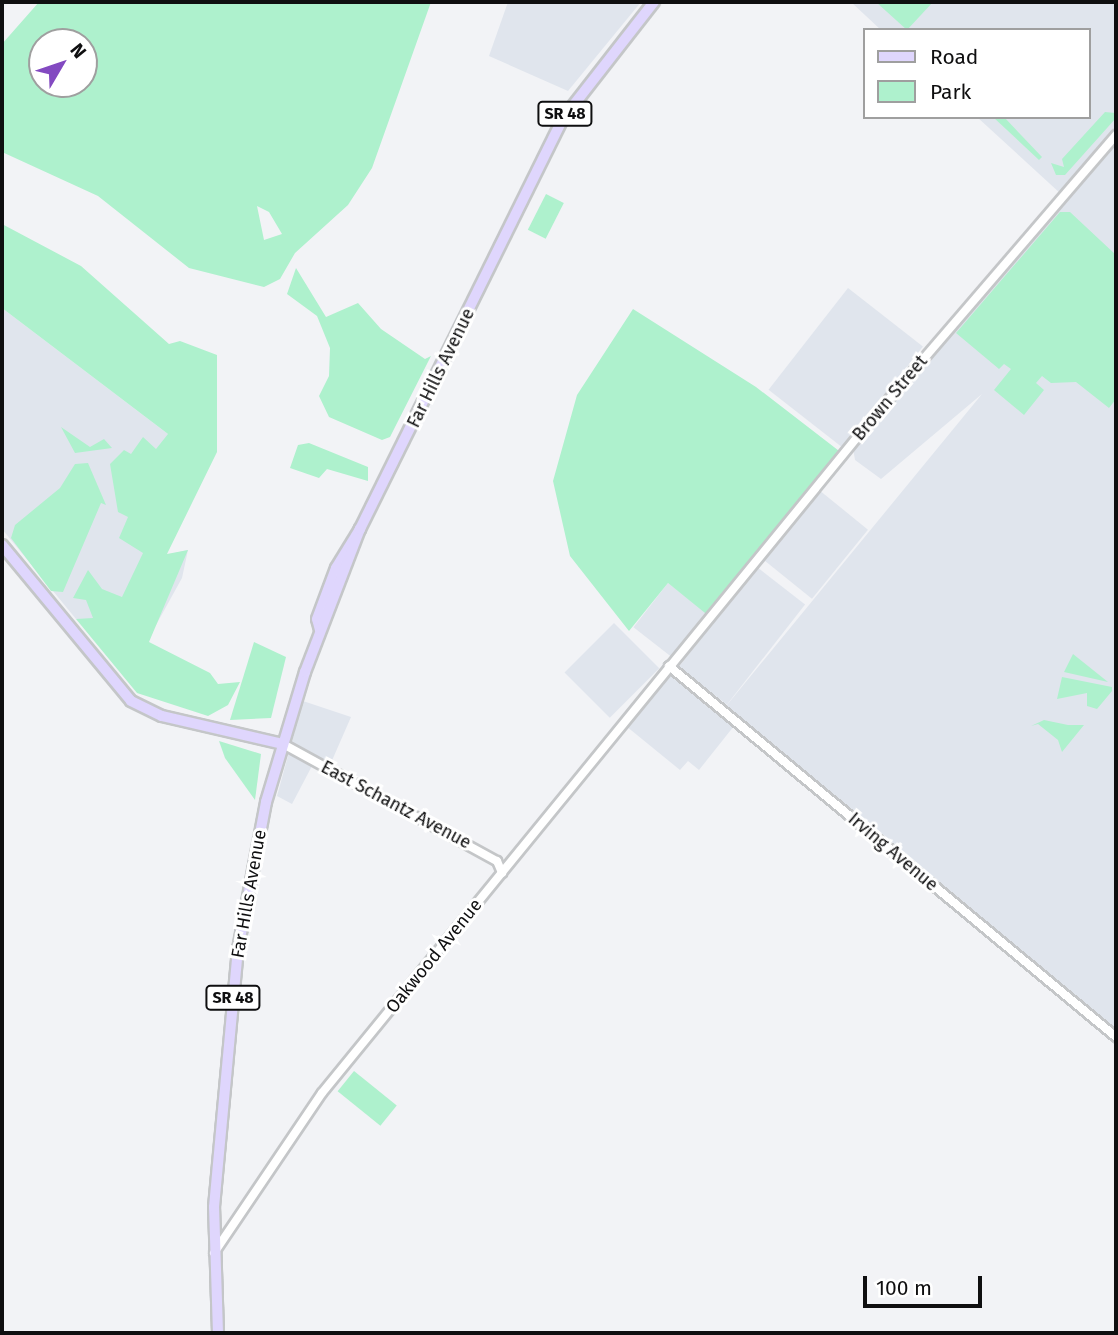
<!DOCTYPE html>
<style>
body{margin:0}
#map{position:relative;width:1118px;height:1335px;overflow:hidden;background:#f2f3f6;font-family:"Fira Sans",sans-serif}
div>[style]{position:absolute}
.built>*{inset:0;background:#e0e5ed;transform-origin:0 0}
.green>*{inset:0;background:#aef1cd;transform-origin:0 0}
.roads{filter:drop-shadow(2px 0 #c4c6c8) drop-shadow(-2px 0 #c4c6c8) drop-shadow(0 2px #c4c6c8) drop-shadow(0 -2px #c4c6c8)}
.minor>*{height:8px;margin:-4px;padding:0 4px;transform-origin:4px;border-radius:4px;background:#fff}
.major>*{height:10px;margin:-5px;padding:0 5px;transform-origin:5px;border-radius:5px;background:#dfd6fd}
span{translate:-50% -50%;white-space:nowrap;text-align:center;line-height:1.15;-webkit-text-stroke:6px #fff;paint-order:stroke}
.shield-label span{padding:2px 5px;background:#fff;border:2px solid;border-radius:5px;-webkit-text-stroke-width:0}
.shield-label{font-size:16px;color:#0f0f10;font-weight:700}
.street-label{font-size:18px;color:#0f0f10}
.frame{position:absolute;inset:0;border:4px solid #0f0f10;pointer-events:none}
.legend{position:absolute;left:863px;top:28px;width:228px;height:91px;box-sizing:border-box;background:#fff;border:2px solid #9f9f9f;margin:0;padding:9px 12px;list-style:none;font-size:21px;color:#0f0f10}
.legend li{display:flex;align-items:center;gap:14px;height:35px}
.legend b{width:35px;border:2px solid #9f9f9f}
.north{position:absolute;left:28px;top:28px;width:70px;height:70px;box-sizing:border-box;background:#fff;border:2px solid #9f9f9f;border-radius:50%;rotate:51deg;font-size:19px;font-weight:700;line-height:28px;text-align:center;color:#0f0f10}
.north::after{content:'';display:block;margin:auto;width:24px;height:32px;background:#834ac1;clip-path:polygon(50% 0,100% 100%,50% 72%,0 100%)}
.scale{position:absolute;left:863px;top:1276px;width:119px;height:32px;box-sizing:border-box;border:4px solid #0f0f10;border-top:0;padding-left:9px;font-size:21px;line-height:24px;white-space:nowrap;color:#0f0f10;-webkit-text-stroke:5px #fff;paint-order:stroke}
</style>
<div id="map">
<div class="built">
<i style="clip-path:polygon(508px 2px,641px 2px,568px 91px,489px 56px)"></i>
<i style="clip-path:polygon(851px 2px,1116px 2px,1116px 1037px,722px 711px,982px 394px,881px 479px,855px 460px,853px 448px,1061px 194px,977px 117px,1088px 117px,1088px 30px,881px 30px)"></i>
<i style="left:848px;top:288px;width:95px;height:129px;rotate:38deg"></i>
<i style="clip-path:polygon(2px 308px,168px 434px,166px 555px,188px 550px,182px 578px,156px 625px,76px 619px,2px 529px)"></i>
<i style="left:819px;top:490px;width:63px;height:89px;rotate:39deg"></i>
<i style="left:757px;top:567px;width:61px;height:127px;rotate:38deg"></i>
<i style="left:668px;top:583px;width:48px;height:56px;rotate:38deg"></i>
<i style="left:614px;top:623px;width:64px;height:70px;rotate:45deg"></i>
<i style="clip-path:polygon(668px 674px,734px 726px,699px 770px,688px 761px,680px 770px,626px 726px)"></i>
<i style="clip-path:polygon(303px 701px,351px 717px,327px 772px,313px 764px,292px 804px,277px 796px)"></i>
</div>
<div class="green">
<i style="clip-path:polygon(evenodd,39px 2px,431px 2px,372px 168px,348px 205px,295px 253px,280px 279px,264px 287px,189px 268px,98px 196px,2px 152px,2px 44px,39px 2px,42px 42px,84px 42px,84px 84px,42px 84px,42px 42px,39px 2px,257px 206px,269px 212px,282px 234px,264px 240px,257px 206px)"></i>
<i style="clip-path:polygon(876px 2px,933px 2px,907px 30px)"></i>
<i style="clip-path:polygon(1116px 100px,1116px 118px,1065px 175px,1056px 175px,1051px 163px,1064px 167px,1062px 159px,1105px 112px,1115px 113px)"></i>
<i style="clip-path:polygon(993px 117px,1004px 117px,1042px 157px,1039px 160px)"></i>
<i style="left:546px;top:194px;width:20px;height:40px;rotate:27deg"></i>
<i style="clip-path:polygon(1060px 212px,1070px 212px,1116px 255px,1116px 399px,1109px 408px,1076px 382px,1051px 383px,1042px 376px,1036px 383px,1044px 390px,1024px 415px,994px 390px,1011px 369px,1004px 364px,999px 369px,956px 333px)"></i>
<i style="clip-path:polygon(2px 224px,81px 266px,169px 344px,180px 341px,217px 355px,217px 452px,167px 554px,188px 550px,149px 642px,210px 673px,218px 684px,240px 682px,228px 705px,208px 716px,137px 693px,76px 619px,93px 618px,86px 600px,73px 598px,88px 570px,102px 589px,122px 597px,143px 553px,119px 538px,128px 517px,118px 512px,110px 464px,124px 450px,131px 454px,143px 437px,156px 449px,168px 434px,2px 308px)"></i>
<i style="clip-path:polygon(296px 268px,326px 317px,358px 303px,381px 329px,425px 359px,431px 356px,390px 437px,382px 440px,329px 417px,319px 396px,329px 376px,330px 348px,317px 316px,287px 294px)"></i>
<i style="clip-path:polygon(633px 309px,756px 387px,843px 454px,710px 617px,668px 583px,629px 631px,570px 556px,553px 481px,577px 395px)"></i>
<i style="clip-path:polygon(61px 427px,90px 447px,104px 439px,112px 448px,75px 453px)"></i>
<i style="clip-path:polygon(309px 443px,368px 467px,368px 481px,327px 469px,319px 478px,290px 468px,298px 445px)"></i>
<i style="clip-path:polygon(88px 463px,106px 505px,101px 503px,63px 592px,51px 591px,11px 538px,15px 525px,60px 488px,75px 464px)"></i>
<i style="clip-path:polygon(254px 642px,286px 657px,271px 718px,230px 720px)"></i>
<i style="clip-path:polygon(1073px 654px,1108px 682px,1064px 672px)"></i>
<i style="clip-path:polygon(1062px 677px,1112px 687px,1112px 691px,1097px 709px,1087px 706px,1087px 693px,1057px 699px)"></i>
<i style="clip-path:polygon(1044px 720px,1068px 725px,1084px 725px,1062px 752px,1058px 740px,1038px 724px,1031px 726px)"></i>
<i style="clip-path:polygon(219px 741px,261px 754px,255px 800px,225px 758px)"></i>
<i style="left:354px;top:1071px;width:55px;height:26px;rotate:39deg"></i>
</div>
<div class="roads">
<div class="minor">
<i style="left:669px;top:666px;width:581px;rotate:39.69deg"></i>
<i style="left:283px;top:744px;width:244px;rotate:28.7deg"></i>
<i style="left:497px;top:861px;width:13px;rotate:67deg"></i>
<i style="left:214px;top:1253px;width:193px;rotate:-56deg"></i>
<i style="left:322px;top:1093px;width:878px;rotate:-50.78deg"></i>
<i style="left:877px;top:413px;width:367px;rotate:-49.3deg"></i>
</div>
<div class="major">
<i style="left:2px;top:545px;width:202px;rotate:50.4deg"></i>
<i style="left:131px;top:701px;width:34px;rotate:26deg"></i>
<i style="left:162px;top:716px;width:124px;rotate:13deg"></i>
<i style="left:320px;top:630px;width:11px;rotate:-105deg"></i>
<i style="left:317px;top:619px;width:54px;rotate:-69.6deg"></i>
<i style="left:336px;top:568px;width:46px;rotate:-58.4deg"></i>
<i style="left:218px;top:1333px;width:126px;rotate:-91.8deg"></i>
<i style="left:214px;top:1207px;width:259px;rotate:-84.7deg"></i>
<i style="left:238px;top:949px;width:150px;rotate:-79.2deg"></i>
<i style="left:266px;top:802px;width:136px;rotate:-73.3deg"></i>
<i style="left:305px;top:672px;width:153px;rotate:-69deg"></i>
<i style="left:360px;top:529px;width:456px;rotate:-63.7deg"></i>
<i style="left:562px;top:120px;width:150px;rotate:-52.1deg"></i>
</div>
</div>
<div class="shield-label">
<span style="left:565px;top:114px">SR 48</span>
<span style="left:233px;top:998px">SR 48</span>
</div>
<div class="street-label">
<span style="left:441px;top:368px;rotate:-64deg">Far Hills Avenue</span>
<span style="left:890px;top:398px;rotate:-50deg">Brown Street</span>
<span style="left:396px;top:805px;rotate:28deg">East Schantz Avenue</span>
<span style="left:893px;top:852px;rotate:40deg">Irving Avenue</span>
<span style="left:249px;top:894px;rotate:-80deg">Far Hills Avenue</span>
<span style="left:434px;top:956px;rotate:-51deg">Oakwood Avenue</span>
</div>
<div class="frame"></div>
<ul class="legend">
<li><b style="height:9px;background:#dfd6fd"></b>Road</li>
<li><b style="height:19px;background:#aef1cd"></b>Park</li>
</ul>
<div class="north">N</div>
<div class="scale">100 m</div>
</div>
